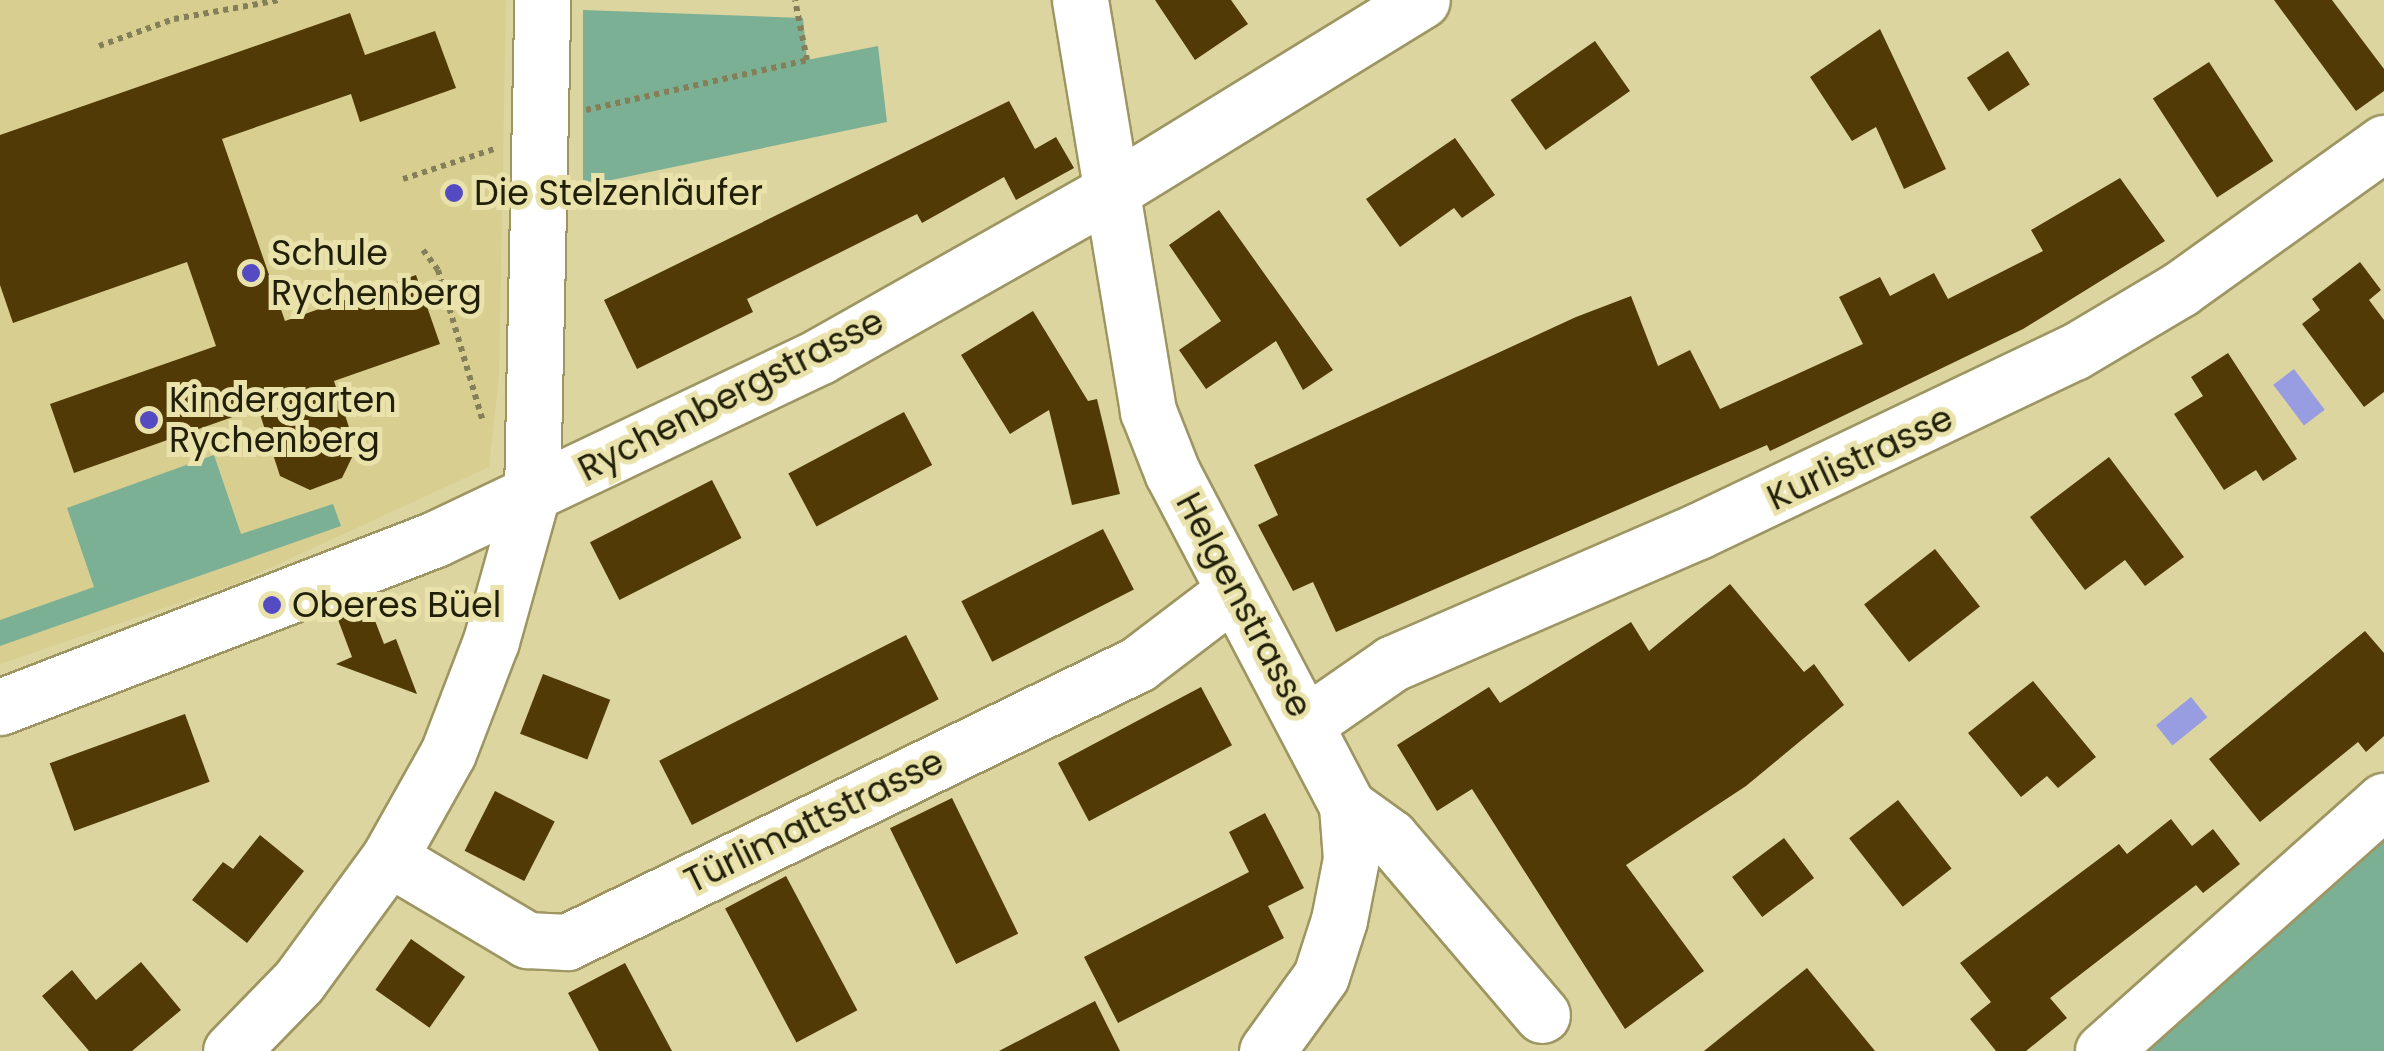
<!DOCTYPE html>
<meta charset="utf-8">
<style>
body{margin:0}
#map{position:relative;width:2384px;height:1051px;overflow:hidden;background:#dcd59f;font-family:Poppins,sans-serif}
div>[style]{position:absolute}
.built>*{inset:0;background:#d7ce90}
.green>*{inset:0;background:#7cb095}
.water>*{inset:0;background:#989ce1;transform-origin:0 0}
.building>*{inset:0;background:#513a06;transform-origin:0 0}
.path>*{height:6px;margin-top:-3px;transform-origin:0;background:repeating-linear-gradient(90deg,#847f58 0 5px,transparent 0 10px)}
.roads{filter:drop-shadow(2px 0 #9d9662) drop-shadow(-2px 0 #9d9662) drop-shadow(0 2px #9d9662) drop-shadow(0 -2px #9d9662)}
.minor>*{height:55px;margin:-27.5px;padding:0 27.5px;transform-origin:27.5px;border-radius:27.5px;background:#fff}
.dots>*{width:28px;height:28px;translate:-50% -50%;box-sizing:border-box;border:5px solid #e9e2ab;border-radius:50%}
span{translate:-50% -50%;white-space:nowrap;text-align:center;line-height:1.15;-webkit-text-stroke:10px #e9e2ab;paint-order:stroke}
.poi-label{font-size:35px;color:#221f09}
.left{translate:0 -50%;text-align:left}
.street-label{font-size:35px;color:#221f09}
</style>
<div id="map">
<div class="built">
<i style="clip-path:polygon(0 0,506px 0,499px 377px,489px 467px,235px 584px,0 664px)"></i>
</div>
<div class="green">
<i style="clip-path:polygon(583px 10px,803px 18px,807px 60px,878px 46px,887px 122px,583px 186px)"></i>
<i style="clip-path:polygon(214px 455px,241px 534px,333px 504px,341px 526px,0 646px,0 620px,94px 587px,67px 508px)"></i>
<i style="clip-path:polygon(2384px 801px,2384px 1051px,2103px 1051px)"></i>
</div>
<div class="water">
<i style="left:2294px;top:369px;width:51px;height:26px;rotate:53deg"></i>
<i style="left:2191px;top:697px;width:26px;height:45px;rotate:51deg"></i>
</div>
<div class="building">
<i style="clip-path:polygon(1155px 0,1231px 0,1248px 24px,1195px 60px)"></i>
<i style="clip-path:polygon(2274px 0,2332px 0,2384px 69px,2384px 91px,2356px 111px)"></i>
<i style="clip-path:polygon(350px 13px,365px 55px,435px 31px,456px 88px,360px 122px,351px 94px,222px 139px,285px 321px,416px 275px,440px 344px,334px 381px,356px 449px,342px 478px,310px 490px,280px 476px,258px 408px,74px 473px,50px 404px,216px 346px,187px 262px,13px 323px,0 285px,0 135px)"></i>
<i style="clip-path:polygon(1880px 29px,1946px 169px,1904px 189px,1876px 127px,1852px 141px,1810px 77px)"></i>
<i style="left:1595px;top:41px;width:61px;height:103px;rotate:55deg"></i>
<i style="left:2008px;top:51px;width:40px;height:49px;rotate:57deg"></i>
<i style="left:2209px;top:62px;width:118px;height:67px;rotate:57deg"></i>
<i style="clip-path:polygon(1009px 101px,1035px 149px,1056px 137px,1074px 168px,1016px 200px,1004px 177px,922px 223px,917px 214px,747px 299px,753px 312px,637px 369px,604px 300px)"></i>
<i style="clip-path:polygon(1455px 138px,1495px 195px,1462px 218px,1454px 208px,1400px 247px,1366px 199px)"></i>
<i style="clip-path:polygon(2120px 178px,2165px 241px,2023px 329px,1770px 451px,1767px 445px,1336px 632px,1313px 582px,1293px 591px,1258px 525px,1278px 515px,1254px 465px,1576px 317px,1631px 296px,1658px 366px,1690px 350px,1720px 409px,1863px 344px,1839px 297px,1880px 277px,1890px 296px,1934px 273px,1948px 299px,2043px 251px,2031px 230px)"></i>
<i style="clip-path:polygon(1219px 210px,1333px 370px,1303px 390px,1276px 341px,1206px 389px,1179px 350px,1221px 321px,1169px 245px)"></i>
<i style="clip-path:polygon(2360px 262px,2381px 290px,2369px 300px,2384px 320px,2384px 392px,2364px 407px,2302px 324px,2320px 310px,2312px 299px)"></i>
<i style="clip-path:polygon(1033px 311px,1088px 401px,1097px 399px,1120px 494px,1072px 505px,1049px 410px,1010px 434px,961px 355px)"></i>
<i style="clip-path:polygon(2228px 353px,2297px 459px,2263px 481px,2256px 470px,2224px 490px,2174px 414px,2203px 396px,2191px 377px)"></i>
<i style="left:904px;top:412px;width:60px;height:131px;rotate:62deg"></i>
<i style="clip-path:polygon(2109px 457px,2184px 557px,2145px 586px,2125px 560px,2085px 590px,2030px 517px)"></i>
<i style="left:712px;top:480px;width:65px;height:137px;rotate:63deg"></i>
<i style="left:1103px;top:529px;width:68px;height:159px;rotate:63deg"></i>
<i style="left:1935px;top:549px;width:73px;height:90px;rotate:52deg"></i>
<i style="clip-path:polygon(1730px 584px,1804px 672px,1814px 664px,1844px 705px,1746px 786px,1626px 865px,1704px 971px,1625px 1029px,1472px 789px,1437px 811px,1397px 745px,1489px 687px,1500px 703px,1631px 622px,1649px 651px)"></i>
<i style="clip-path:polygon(369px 605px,384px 644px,396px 639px,417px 694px,336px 664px,352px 657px,337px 617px)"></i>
<i style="clip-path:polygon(2365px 631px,2384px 653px,2384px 736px,2366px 752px,2358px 742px,2260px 822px,2209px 759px)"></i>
<i style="left:906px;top:635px;width:72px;height:277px;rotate:63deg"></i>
<i style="left:543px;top:674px;width:72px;height:64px;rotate:21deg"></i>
<i style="clip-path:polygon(2033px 681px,2096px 757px,2058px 788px,2047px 776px,2021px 797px,1968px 733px)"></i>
<i style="left:1201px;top:687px;width:66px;height:162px;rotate:62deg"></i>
<i style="left:185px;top:714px;width:72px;height:144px;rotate:70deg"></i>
<i style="left:495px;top:791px;width:67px;height:67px;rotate:27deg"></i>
<i style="left:952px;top:798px;width:151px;height:69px;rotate:64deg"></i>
<i style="left:1898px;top:800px;width:87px;height:62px;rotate:52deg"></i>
<i style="clip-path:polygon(1265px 813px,1304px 888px,1268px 906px,1284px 938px,1118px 1023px,1084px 957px,1249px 872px,1229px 832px)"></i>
<i style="clip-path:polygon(2171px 819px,2192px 846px,2213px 829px,2240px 864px,2203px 893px,2196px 885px,2050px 998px,2067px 1018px,2026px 1051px,1996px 1051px,1970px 1019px,1991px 1002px,1960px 963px,2119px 844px,2127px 854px)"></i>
<i style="clip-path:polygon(260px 835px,304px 871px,247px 943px,192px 900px,223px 862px,233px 869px)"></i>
<i style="left:1784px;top:838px;width:50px;height:65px;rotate:53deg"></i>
<i style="left:786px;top:876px;width:152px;height:69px;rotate:62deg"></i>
<i style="left:411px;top:939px;width:66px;height:62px;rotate:35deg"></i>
<i style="clip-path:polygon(141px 962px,181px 1010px,132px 1051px,89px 1051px,42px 996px,72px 970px,96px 1000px)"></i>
<i style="clip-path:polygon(625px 963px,672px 1051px,599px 1051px,568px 993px)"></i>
<i style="clip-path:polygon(1807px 968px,1875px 1051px,1704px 1051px)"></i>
<i style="clip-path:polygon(1095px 1001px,1120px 1051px,999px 1051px)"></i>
</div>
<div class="path">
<i style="left:99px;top:46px;width:80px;rotate:-19.8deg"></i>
<i style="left:174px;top:19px;width:108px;rotate:-10.2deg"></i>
<i style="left:586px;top:110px;width:227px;rotate:-12.7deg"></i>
<i style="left:807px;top:60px;width:61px;rotate:-101.3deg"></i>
<i style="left:403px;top:179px;width:96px;rotate:-18.2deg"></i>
<i style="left:423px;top:250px;width:25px;rotate:53deg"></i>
<i style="left:438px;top:270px;width:159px;rotate:73.5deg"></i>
</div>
<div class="roads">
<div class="minor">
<i style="left:1080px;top:0;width:417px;rotate:80.6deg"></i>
<i style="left:1148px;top:411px;width:66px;rotate:68.5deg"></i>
<i style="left:1172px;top:472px;width:377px;rotate:62.3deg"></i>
<i style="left:1347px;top:806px;width:53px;rotate:35.8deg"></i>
<i style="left:1390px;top:837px;width:234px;rotate:49.5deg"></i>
<i style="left:0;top:707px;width:466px;rotate:-21.1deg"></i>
<i style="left:435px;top:539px;width:426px;rotate:-25.4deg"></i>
<i style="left:820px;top:356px;width:333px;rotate:-29.5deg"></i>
<i style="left:1110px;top:192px;width:366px;rotate:-31.6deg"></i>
<i style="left:1308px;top:722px;width:103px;rotate:-34.8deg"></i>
<i style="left:1393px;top:663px;width:332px;rotate:-23.4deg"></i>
<i style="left:1698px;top:531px;width:416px;rotate:-25.5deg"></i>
<i style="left:2074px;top:352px;width:123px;rotate:-30.7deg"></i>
<i style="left:2180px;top:289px;width:251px;rotate:-35.6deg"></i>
<i style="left:389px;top:858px;width:161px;rotate:30.7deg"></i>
<i style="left:527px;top:940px;width:40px;rotate:2.9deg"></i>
<i style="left:567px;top:942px;width:635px;rotate:-25.96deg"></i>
<i style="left:1138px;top:664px;width:116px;rotate:-37.3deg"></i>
<i style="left:231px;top:1051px;width:98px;rotate:-45.8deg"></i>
<i style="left:299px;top:981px;width:152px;rotate:-53.8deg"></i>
<i style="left:389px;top:858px;width:120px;rotate:-60.7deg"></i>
<i style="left:448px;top:753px;width:120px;rotate:-69deg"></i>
<i style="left:491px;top:641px;width:153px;rotate:-74.4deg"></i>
<i style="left:532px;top:494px;width:494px;rotate:-88.8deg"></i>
<i style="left:1267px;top:1051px;width:92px;rotate:-54.2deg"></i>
<i style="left:1321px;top:976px;width:59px;rotate:-72.2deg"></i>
<i style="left:1339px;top:920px;width:62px;rotate:-78.9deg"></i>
<i style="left:1351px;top:859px;width:53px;rotate:-94.3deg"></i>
<i style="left:2103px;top:1051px;width:376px;rotate:-41.7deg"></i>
</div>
</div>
<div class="dots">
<i style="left:454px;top:193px;background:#544ac1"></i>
<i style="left:251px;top:273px;background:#544ac1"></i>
<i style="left:149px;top:420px;background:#544ac1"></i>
<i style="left:272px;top:605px;background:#544ac1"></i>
</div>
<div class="poi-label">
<span class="left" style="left:474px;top:193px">Die Stelzenläufer</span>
<span class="left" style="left:271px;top:273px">Schule<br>Rychenberg</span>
<span class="left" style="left:169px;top:420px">Kindergarten<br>Rychenberg</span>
<span class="left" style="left:292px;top:605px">Oberes Büel</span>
</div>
<div class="street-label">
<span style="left:731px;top:395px;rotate:-27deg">Rychenbergstrasse</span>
<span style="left:1860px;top:458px;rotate:-25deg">Kurlistrasse</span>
<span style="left:1244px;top:605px;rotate:62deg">Helgenstrasse</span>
<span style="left:814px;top:821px;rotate:-26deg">Türlimattstrasse</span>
</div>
</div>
